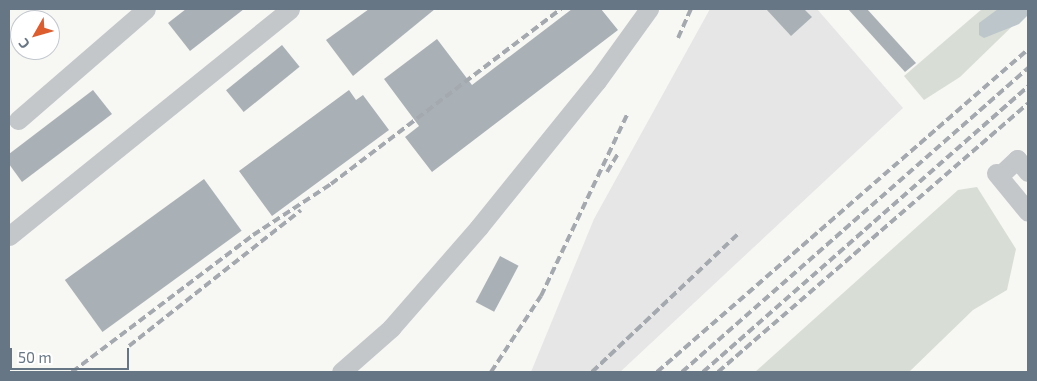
<!DOCTYPE html>
<meta charset="utf-8">
<style>
body{margin:0}
#map{position:relative;width:1037px;height:381px;overflow:hidden;background:#f7f7f4;font-family:"Exo 2",sans-serif}
div>[style]{position:absolute}
.built>*{inset:0;background:#e5e6e5}
.green>*{inset:0;background:#d8ded5}
.water>*{inset:0;background:#bcc6cb}
.building>*{inset:0;background:#aab1b6;transform-origin:0 0}
.minor>*{height:19px;margin:-9.5px;padding:0 9.5px;transform-origin:9.5px;border-radius:9.5px;background:#c3c7ca}
.rail>*{height:4px;margin-top:-2px;transform-origin:0;background:repeating-linear-gradient(90deg,#a4a9af 0 8px,transparent 0 12px)}
span{translate:-50% -50%;white-space:nowrap;text-align:center;line-height:1.15;-webkit-text-stroke:5px #fff;paint-order:stroke}
.frame{position:absolute;inset:0;border:10px solid #677684;pointer-events:none}
.north{position:absolute;left:10px;top:10px;width:50px;height:50px;box-sizing:border-box;background:#fff;border:1px solid #c2c8ce;border-radius:50%;rotate:232deg;font-size:14px;font-weight:700;line-height:20px;text-align:center;color:#677684}
.north::after{content:'';display:block;margin:auto;width:18px;height:22px;background:#dd5d2e;clip-path:polygon(50% 0,100% 100%,50% 72%,0 100%)}
.scale{position:absolute;left:10px;top:348px;width:119px;height:22px;box-sizing:border-box;border:2px solid #677684;border-top:0;padding-left:6px;font-size:15px;line-height:18px;white-space:nowrap;color:#677684;-webkit-text-stroke:4px #fff;paint-order:stroke}
</style>
<div id="map">
<div class="built">
<i style="clip-path:polygon(710px 9px,817px 9px,903px 108px,620px 372px,531px 372px,594px 219px)"></i>
</div>
<div class="green">
<i style="clip-path:polygon(982px 9px,1028px 11px,960px 77px,924px 100px,904px 76px)"></i>
<i style="clip-path:polygon(977px 187px,1016px 249px,1007px 290px,973px 310px,909px 372px,755px 372px,958px 190px)"></i>
</div>
<div class="water">
<i style="clip-path:polygon(998px 9px,1028px 9px,1028px 15px,1019px 24px,984px 38px,979px 35px,979px 23px)"></i>
</div>
<div class="building">
<i style="clip-path:polygon(186px 9px,244px 9px,190px 51px,168px 23px)"></i>
<i style="clip-path:polygon(369px 9px,435px 9px,353px 76px,326px 40px)"></i>
<i style="clip-path:polygon(572px 9px,601px 9px,618px 30px,432px 172px,405px 137px,419px 126px,384px 79px,437px 39px,472px 85px)"></i>
<i style="clip-path:polygon(766px 9px,804px 9px,812px 17px,791px 36px)"></i>
<i style="clip-path:polygon(848px 9px,867px 9px,916px 63px,905px 72px)"></i>
<i style="left:282px;top:45px;width:28px;height:72px;rotate:51deg"></i>
<i style="clip-path:polygon(93px 90px,112px 114px,22px 182px,9px 164px,9px 154px)"></i>
<i style="clip-path:polygon(349px 90px,356px 100px,363px 95px,389px 130px,272px 216px,239px 171px)"></i>
<i style="left:204px;top:179px;width:64px;height:172px;rotate:54deg"></i>
<i style="left:500px;top:256px;width:21px;height:52px;rotate:28deg"></i>
</div>
<div class="minor">
<i style="left:18px;top:120px;width:169px;rotate:-40.9deg"></i>
<i style="left:996px;top:173px;width:50px;rotate:50.6deg"></i>
<i style="left:999px;top:176px;width:25px;rotate:-43deg"></i>
<i style="left:1017px;top:159px;width:17px;rotate:50deg"></i>
<i style="left:9px;top:236px;width:361px;rotate:-38.9deg"></i>
<i style="left:341px;top:372px;width:67px;rotate:-41.3deg"></i>
<i style="left:391px;top:328px;width:134px;rotate:-48.9deg"></i>
<i style="left:479px;top:227px;width:188px;rotate:-51.1deg"></i>
<i style="left:597px;top:81px;width:89px;rotate:-54.2deg"></i>
</div>
<div class="rail">
<i style="left:678px;top:38px;width:32px;rotate:-66deg"></i>
<i style="left:607px;top:172px;width:21px;rotate:-59deg"></i>
<i style="left:129px;top:346px;width:219px;rotate:-38.3deg"></i>
<i style="left:72px;top:372px;width:227px;rotate:-37.1deg"></i>
<i style="left:253px;top:235px;width:93px;rotate:-33.2deg"></i>
<i style="left:331px;top:184px;width:289px;rotate:-37.3deg"></i>
<i style="left:491px;top:372px;width:91px;rotate:-56.7deg"></i>
<i style="left:541px;top:296px;width:203px;rotate:-64.6deg"></i>
<i style="left:592px;top:372px;width:204px;rotate:-43.4deg"></i>
<i style="left:657px;top:372px;width:491px;rotate:-41deg"></i>
<i style="left:682px;top:372px;width:461px;rotate:-41.3deg"></i>
<i style="left:703px;top:372px;width:433px;rotate:-41.3deg"></i>
<i style="left:718px;top:372px;width:410px;rotate:-40.9deg"></i>
</div>
<div class="frame"></div>
<div class="north">С</div>
<div class="scale">50 m</div>
</div>
